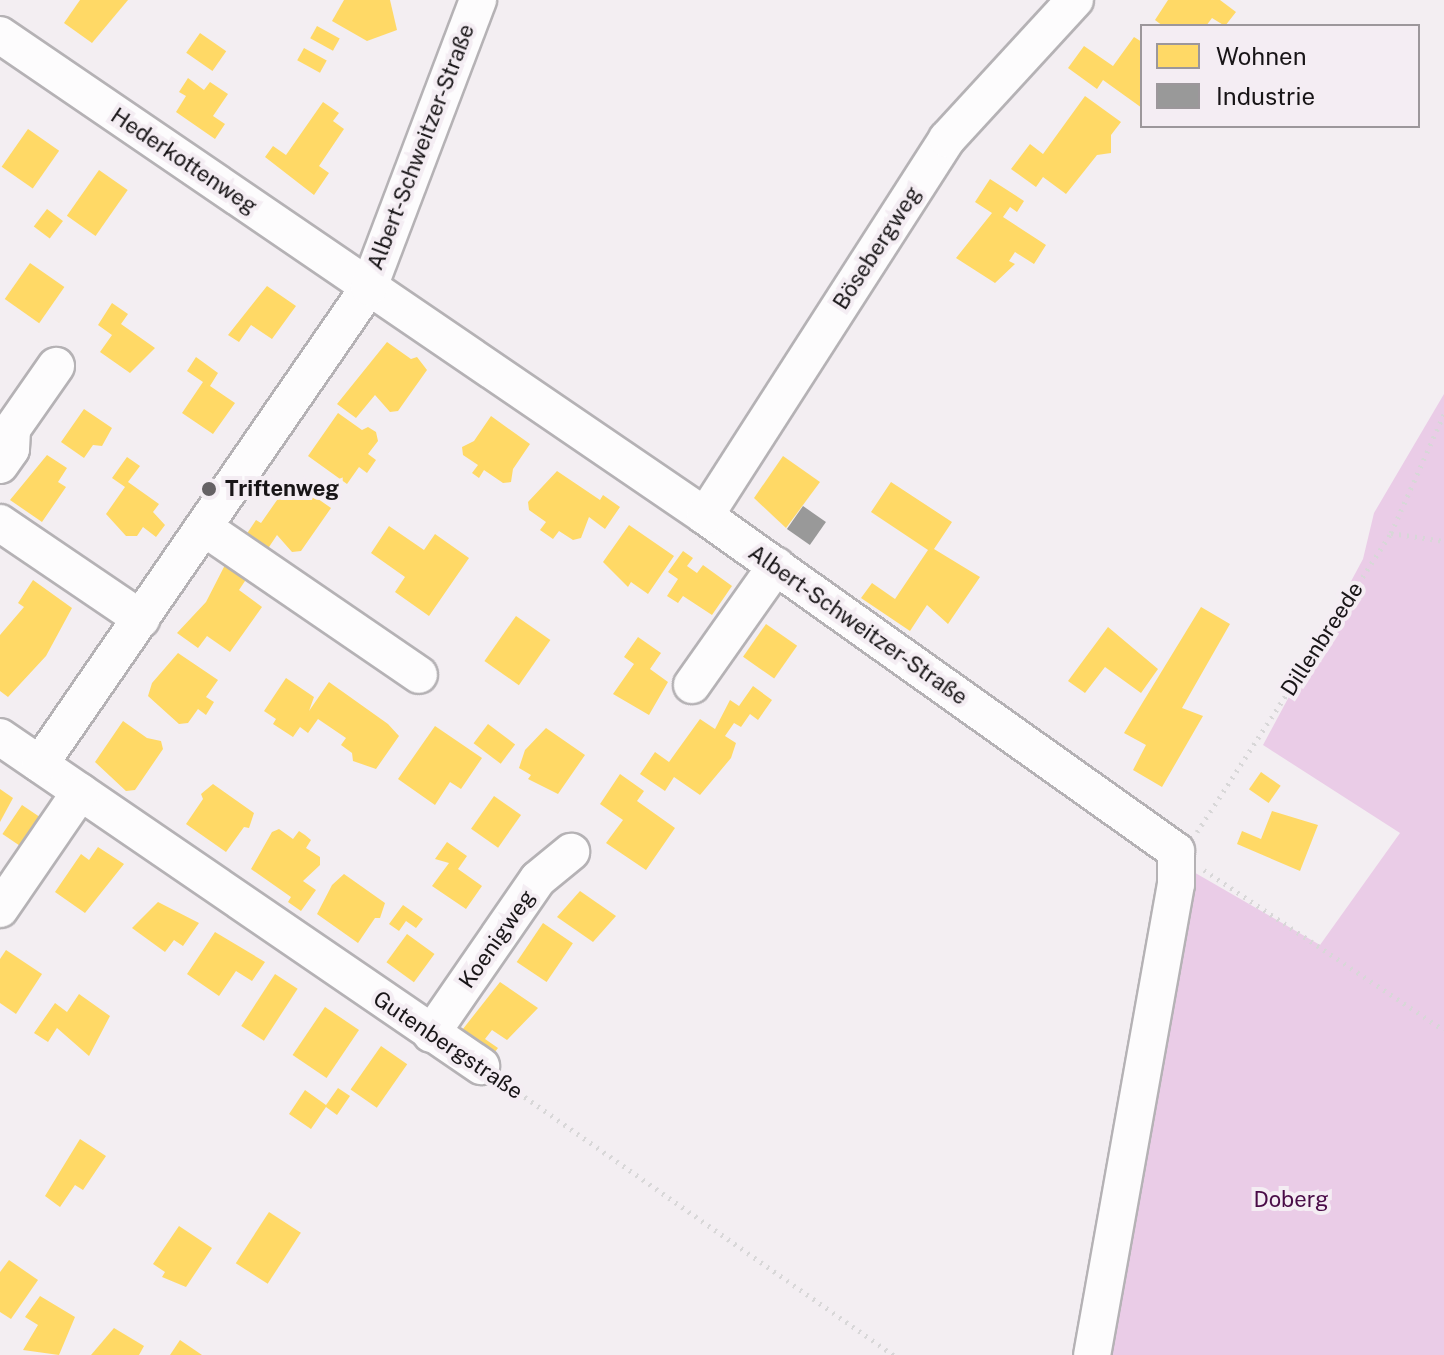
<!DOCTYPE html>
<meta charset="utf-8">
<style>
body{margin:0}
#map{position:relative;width:1444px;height:1355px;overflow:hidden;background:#f3eef2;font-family:"Public Sans",sans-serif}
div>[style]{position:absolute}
.green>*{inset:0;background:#eacce7}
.homes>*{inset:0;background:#ffd966;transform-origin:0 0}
.industry>*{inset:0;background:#999;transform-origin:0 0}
.path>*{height:5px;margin-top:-2.5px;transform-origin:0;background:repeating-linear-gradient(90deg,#d8d7d8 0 2px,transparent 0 8px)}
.roads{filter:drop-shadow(2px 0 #b5b2b5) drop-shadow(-2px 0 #b5b2b5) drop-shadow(0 2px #b5b2b5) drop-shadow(0 -2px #b5b2b5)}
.minor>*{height:36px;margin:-18px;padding:0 18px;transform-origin:18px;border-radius:18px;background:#fdfcfd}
.dots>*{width:22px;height:22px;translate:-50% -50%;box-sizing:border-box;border:4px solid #f4edf3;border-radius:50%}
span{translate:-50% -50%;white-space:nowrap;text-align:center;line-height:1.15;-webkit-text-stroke:8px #f4edf3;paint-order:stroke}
.street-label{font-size:22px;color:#181517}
.poi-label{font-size:22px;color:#181517;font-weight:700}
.left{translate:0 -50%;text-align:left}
.park-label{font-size:22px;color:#490c47}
.legend{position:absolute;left:1140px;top:24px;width:280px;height:104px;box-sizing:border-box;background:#f4edf3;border:2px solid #9c979b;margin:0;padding:10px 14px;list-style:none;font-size:24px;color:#181517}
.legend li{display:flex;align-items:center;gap:16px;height:40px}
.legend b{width:40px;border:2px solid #9c979b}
</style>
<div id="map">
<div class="green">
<i style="clip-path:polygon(1444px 394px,1444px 1355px,1111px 1355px,1160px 1059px,1185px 867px,1320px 945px,1400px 833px,1263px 745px,1363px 559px,1374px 513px)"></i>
</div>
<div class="homes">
<i style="clip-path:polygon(80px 0,128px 0,92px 43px,64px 23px)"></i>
<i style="clip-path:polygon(344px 0,390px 0,397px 30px,367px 41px,332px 21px)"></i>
<i style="clip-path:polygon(1168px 0,1220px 0,1236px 12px,1225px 26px,1212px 18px,1206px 26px,1163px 26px,1155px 20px)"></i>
<i style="left:317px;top:26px;width:26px;height:14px;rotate:29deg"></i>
<i style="left:200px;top:33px;width:32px;height:24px;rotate:35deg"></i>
<i style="clip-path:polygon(1134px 37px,1142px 42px,1142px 108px,1103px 80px,1097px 89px,1068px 68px,1084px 46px,1113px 66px)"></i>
<i style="left:304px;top:48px;width:26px;height:14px;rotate:29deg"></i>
<i style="clip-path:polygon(188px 78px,204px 90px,210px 82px,228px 94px,213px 116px,225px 124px,215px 139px,176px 112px,186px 96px,179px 92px)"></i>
<i style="clip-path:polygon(1085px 96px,1121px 122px,1111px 135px,1111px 153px,1097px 155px,1066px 194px,1043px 177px,1036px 187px,1011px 169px,1030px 144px,1043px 154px)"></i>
<i style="clip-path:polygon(323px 102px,339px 113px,333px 121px,344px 129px,319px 166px,329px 173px,314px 195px,265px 157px,273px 146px,286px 155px)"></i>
<i style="left:28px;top:129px;width:38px;height:46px;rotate:35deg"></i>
<i style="left:99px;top:170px;width:35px;height:56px;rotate:35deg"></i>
<i style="clip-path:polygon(990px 179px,1024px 201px,1017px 212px,1010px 207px,1003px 217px,1046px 245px,1034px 264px,1015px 252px,1009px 261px,1015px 264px,995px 283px,956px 258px,992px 213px,975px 202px)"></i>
<i style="left:47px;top:209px;width:20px;height:22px;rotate:37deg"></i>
<i style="left:30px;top:263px;width:42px;height:44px;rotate:35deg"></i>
<i style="clip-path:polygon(267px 286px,296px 306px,272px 339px,251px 325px,239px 342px,228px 335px)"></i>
<i style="clip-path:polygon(112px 303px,128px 314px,121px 324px,155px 348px,130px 373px,100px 352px,112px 335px,98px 325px)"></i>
<i style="clip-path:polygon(387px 342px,411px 359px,417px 357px,427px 370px,398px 411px,390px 412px,375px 395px,356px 418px,337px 404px)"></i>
<i style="clip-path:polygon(196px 357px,218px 373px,210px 386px,235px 403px,213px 434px,182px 413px,203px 382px,187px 371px)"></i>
<i style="clip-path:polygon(84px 409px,112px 428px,102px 446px,93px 445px,84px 458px,61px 442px)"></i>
<i style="clip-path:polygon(338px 413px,362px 430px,368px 427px,376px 432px,378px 441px,368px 454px,376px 460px,367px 473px,359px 467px,347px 484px,308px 456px)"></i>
<i style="clip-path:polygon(491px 416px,530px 444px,513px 469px,511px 482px,503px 483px,484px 470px,479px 478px,472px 473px,478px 465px,463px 455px,462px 447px,474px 441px)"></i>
<i style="clip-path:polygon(47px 455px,67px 468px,58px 482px,66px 487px,42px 522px,10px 500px)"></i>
<i style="clip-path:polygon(783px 456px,820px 482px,786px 528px,754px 498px)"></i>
<i style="clip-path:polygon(127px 457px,140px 466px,128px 482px,159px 504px,153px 512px,165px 525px,156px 537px,143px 527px,137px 536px,126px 536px,106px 514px,125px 487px,112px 478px)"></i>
<i style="clip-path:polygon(557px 471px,600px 500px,603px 495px,620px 507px,605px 529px,589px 517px,581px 538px,573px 540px,559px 531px,553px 539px,540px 530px,546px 522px,529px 510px,528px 502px)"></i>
<i style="clip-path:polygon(291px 480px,331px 508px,301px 551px,292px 552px,277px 535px,267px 550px,246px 535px,256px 520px,261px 523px)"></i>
<i style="clip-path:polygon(891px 482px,952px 522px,934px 549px,980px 577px,948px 624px,927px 605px,910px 631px,861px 598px,872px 583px,895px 599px,928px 550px,871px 512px)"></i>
<i style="clip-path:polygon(629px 525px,674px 556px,648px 594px,631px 582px,628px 587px,603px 562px)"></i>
<i style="clip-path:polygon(389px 526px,424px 550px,435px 534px,469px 558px,429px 616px,395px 592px,405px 577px,371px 553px)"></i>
<i style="clip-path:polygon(683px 551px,693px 558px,687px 566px,697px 573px,703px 565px,732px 586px,712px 615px,683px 596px,678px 603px,667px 596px,678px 579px,668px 572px)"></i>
<i style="clip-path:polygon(226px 563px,247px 578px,239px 590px,262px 607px,230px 652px,207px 636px,198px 648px,177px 633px,206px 602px)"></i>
<i style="clip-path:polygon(33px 580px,72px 608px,46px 656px,8px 697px,0 691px,0 635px,24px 607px,18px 603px)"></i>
<i style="clip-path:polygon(1201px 607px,1230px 624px,1182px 708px,1203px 716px,1162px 787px,1133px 770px,1146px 745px,1124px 733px)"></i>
<i style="left:516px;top:616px;width:42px;height:55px;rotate:35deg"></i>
<i style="left:766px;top:624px;width:38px;height:40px;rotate:35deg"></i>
<i style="clip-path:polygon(1108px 627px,1158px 669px,1141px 693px,1105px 667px,1085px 693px,1068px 681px)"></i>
<i style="clip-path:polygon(638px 637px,661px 653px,650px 669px,668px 682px,649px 715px,613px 694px,634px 664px,624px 657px)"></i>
<i style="clip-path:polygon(178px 653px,218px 680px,206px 697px,214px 702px,206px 715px,198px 709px,188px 723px,179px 724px,148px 696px,152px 683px)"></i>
<i style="clip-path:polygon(286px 678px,314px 697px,309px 711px,329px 682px,388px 724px,399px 736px,376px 769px,353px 761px,352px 753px,341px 745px,346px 738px,318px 719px,308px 733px,300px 727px,293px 737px,273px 724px,276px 719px,264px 711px)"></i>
<i style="clip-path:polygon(753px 686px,772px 700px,758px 720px,750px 714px,741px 727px,734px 723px,725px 736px,736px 743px,731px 758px,700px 795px,674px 777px,665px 791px,640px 774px,655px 752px,669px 762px,700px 719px,715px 729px,730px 700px,739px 706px)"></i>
<i style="clip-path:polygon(123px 721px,147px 738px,161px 741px,163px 749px,135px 790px,126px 791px,95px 762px)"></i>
<i style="left:488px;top:724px;width:34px;height:24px;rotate:37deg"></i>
<i style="clip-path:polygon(435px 726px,482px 758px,461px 789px,450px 782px,435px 805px,398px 779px)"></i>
<i style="clip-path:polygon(546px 728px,585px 755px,558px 794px,528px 779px,531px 775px,519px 768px,525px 750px)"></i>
<i style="left:1261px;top:772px;width:24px;height:21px;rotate:35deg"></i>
<i style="clip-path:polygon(620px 774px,644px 791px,637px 801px,675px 828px,646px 870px,606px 843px,623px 820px,600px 804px)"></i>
<i style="clip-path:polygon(213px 784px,254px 813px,249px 828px,244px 827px,226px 852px,186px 824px,203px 799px,201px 794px)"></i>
<i style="clip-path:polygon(0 789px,13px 798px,0 822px)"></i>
<i style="left:494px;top:796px;width:33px;height:40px;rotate:35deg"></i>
<i style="left:22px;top:805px;width:25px;height:35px;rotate:34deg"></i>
<i style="clip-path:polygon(1272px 811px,1318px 825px,1300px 871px,1237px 844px,1242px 831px,1261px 839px)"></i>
<i style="clip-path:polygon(279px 829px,293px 839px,299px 831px,305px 835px,311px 840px,306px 848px,320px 857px,320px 865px,303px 881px,316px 890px,301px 911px,288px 902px,291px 897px,251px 869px,272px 832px)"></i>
<i style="clip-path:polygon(447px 842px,467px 856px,458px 869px,482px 886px,466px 909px,432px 886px,449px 863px,435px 859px)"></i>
<i style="clip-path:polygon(98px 847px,124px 864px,85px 913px,55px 892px,81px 854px,89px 860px)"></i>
<i style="clip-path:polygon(344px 874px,385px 903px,380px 918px,375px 918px,358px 943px,317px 914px,332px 885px)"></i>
<i style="clip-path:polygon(580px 891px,616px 916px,593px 942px,557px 917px)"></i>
<i style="clip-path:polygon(158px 902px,199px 923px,183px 946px,174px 940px,165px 952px,132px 928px)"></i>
<i style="clip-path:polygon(403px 905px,423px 919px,416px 928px,406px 921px,399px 931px,389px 924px)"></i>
<i style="left:543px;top:923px;width:36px;height:47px;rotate:34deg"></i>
<i style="clip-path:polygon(215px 932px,265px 962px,252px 981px,236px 971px,219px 996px,187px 974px)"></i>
<i style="left:407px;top:934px;width:34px;height:35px;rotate:36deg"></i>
<i style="clip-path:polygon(6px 950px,42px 974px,16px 1014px,0 1003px,0 959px)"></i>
<i style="left:275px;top:974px;width:27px;height:62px;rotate:33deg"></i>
<i style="clip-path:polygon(500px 982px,538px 1008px,507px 1040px,492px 1030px,485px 1039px,498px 1048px,491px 1057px,459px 1034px)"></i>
<i style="clip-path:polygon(79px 994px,110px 1016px,89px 1056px,57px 1028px,48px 1042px,34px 1033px,55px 1003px,67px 1012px)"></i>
<i style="left:325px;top:1007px;width:41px;height:58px;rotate:34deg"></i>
<i style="left:381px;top:1046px;width:32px;height:53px;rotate:35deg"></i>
<i style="clip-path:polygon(338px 1088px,350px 1096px,337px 1115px,326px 1107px,311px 1129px,289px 1114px,305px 1090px,326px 1105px)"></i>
<i style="clip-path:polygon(80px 1139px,106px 1156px,83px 1190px,75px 1185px,60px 1207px,45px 1196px)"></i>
<i style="left:269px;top:1212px;width:38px;height:61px;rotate:33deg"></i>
<i style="clip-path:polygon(179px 1226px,212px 1248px,186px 1287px,162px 1277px,165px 1272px,153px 1264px)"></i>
<i style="clip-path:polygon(9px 1260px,38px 1280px,11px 1319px,0 1312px,0 1272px)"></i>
<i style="clip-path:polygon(40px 1296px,75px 1317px,59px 1355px,23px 1350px,38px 1325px,25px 1317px)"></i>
<i style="clip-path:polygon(114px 1328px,144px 1346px,139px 1355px,91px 1355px)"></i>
<i style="clip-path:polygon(180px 1340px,202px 1355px,170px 1355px)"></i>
</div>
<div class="industry">
<i style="left:803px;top:506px;width:28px;height:28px;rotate:35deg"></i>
</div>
<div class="path">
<i style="left:1391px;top:533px;width:54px;rotate:8.6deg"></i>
<i style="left:1197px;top:832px;width:356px;rotate:-57deg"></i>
<i style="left:1391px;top:533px;width:130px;rotate:-66deg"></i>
<i style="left:1204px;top:870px;width:288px;rotate:33.7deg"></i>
<i style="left:505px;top:1083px;width:475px;rotate:35deg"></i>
</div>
<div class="roads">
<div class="minor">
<i style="left:0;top:35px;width:853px;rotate:34.3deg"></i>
<i style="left:705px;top:516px;width:578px;rotate:35.42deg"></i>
<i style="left:1176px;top:851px;width:33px;rotate:90deg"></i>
<i style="left:1176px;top:884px;width:478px;rotate:100.1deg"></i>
<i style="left:0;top:465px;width:19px;rotate:-55deg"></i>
<i style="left:11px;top:449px;width:20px;rotate:-87deg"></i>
<i style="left:12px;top:429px;width:77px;rotate:-55.1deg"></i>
<i style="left:705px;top:516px;width:448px;rotate:-57.3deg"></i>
<i style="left:947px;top:139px;width:189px;rotate:-47.4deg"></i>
<i style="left:0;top:523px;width:171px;rotate:34.2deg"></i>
<i style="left:206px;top:529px;width:258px;rotate:34.4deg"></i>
<i style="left:692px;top:685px;width:146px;rotate:-54.8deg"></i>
<i style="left:0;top:737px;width:583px;rotate:34.37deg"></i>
<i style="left:40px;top:764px;width:579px;rotate:-55.4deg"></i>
<i style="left:369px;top:287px;width:307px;rotate:-69.2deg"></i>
<i style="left:0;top:909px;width:142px;rotate:-55.6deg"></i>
<i style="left:431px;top:1034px;width:188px;rotate:-55.4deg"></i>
<i style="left:538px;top:879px;width:43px;rotate:-39.3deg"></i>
</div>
</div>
<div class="dots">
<i style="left:209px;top:489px;background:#656164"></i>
</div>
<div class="street-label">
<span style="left:421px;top:147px;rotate:-69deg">Albert-Schweitzer-Straße</span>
<span style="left:184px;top:161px;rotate:34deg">Hederkottenweg</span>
<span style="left:877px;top:248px;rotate:-57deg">Bösebergweg</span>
<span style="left:858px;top:625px;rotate:35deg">Albert-Schweitzer-Straße</span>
<span style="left:1322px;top:639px;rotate:-57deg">Dillenbreede</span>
<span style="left:497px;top:939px;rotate:-55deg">Koenigweg</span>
<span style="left:448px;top:1045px;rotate:34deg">Gutenbergstraße</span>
</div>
<div class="poi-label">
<span class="left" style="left:225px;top:489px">Triftenweg</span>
</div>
<div class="park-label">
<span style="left:1291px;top:1200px">Doberg</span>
</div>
<ul class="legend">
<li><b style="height:22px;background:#ffd966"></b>Wohnen</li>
<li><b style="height:22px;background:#999"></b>Industrie</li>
</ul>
</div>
